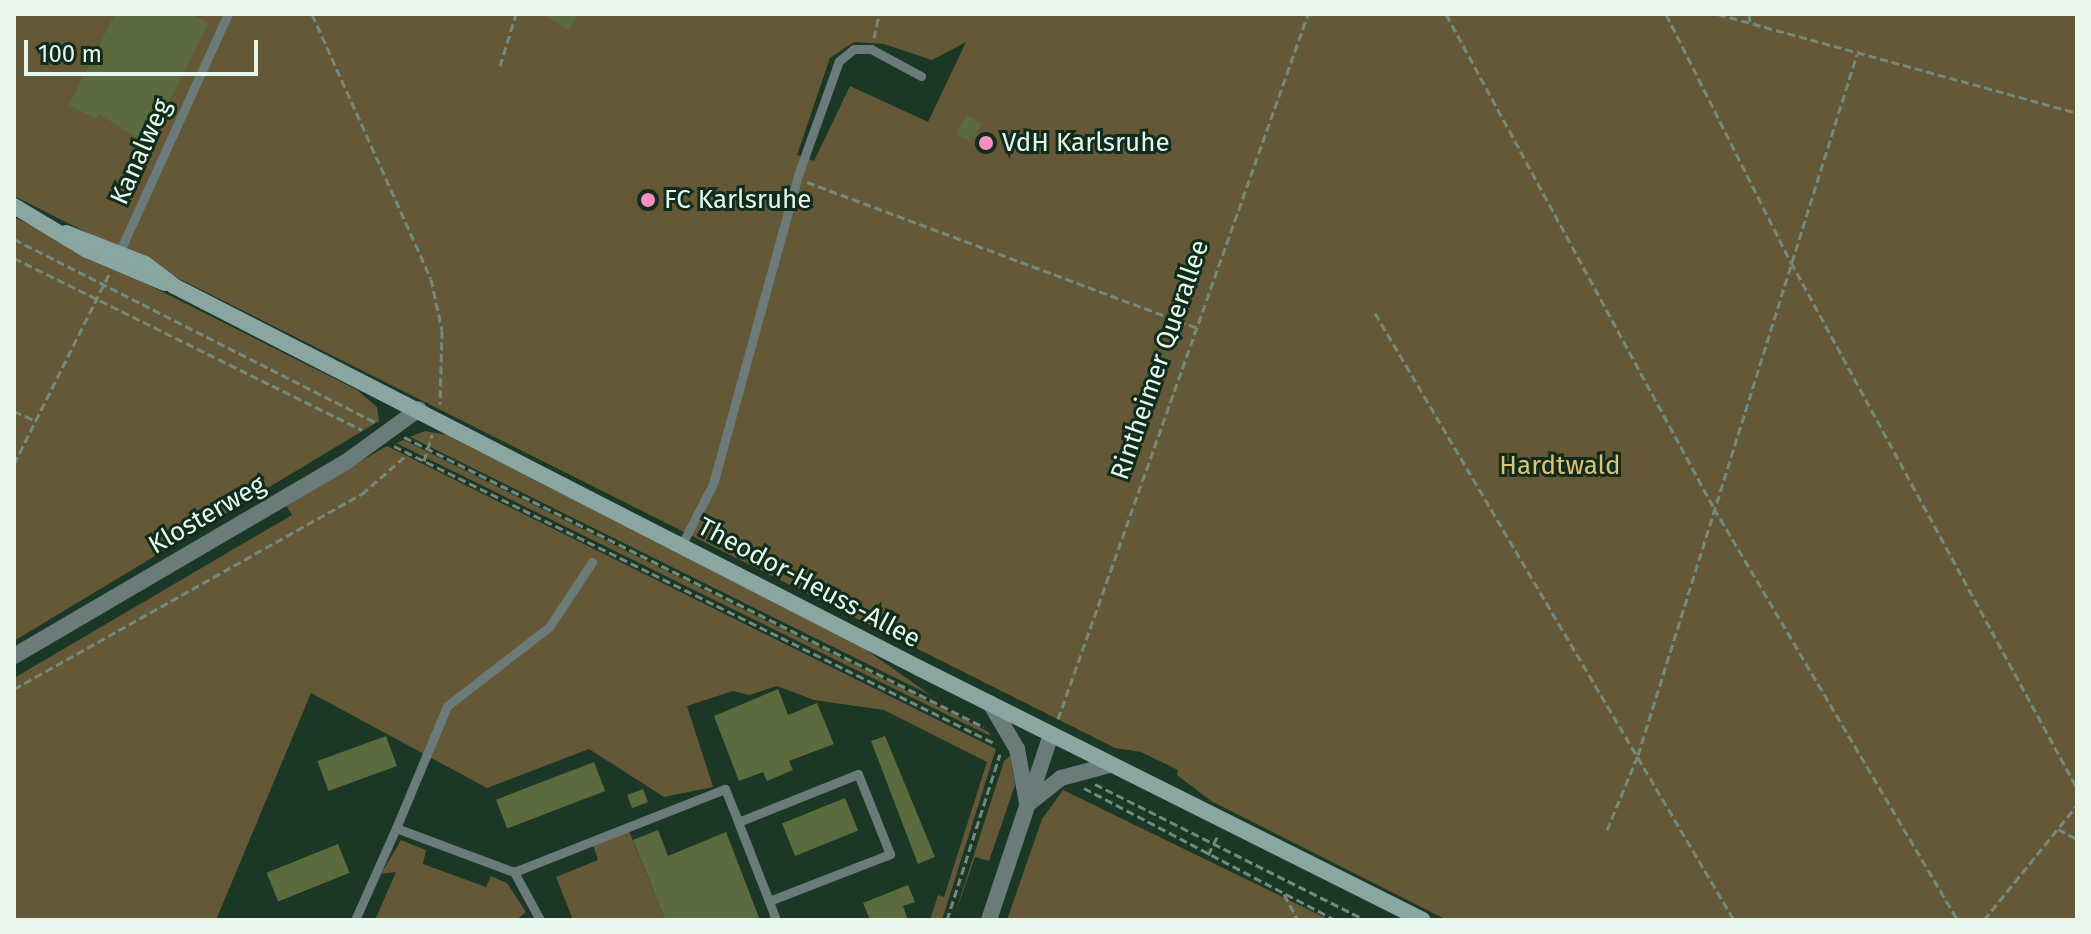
<!DOCTYPE html>
<style>
body{margin:0}
#map{position:relative;width:2091px;height:934px;overflow:hidden;background:#1b3726;font-family:"Fira Sans",sans-serif}
div>[style]{position:absolute}
.green>*{inset:0;background:#645836}
.building>*{inset:0;background:#5c6b3e;transform-origin:0 0}
.path>*{height:3px;margin-top:-1.5px;transform-origin:0;background:repeating-linear-gradient(90deg,#748a7c 0 8px,transparent 0 12px)}
.service>*{height:9px;margin:-4.5px;padding:0 4.5px;transform-origin:4.5px;border-radius:4.5px;background:#6a7b79}
.minor>*{height:16px;margin:-8px;padding:0 8px;transform-origin:8px;border-radius:8px;background:#6a7b79}
.tertiary>*{height:16px;margin:-8px;padding:0 8px;transform-origin:8px;border-radius:8px;background:#6a7b79}
.secondary>*{height:16px;margin:-8px;padding:0 8px;transform-origin:8px;border-radius:8px;background:#8aa6a3}
.dots>*{width:22px;height:22px;translate:-50% -50%;box-sizing:border-box;border:4px solid #112c1d;border-radius:50%}
span{translate:-50% -50%;white-space:nowrap;text-align:center;line-height:1.15;-webkit-text-stroke:6px #112c1d;paint-order:stroke}
.poi-label{font-size:26px;color:#e7f7ec}
.left{translate:0 -50%;text-align:left}
.street-label{font-size:26px;color:#e7f7ec}
.park-label{font-size:26px;color:#ddc377}
.frame{position:absolute;inset:0;border:16px solid #e7f7ec;pointer-events:none}
.scale{position:absolute;left:24px;top:40px;width:234px;height:36px;box-sizing:border-box;border:4px solid #e7f7ec;border-top:0;padding-left:10px;font-size:24px;line-height:28px;white-space:nowrap;color:#e7f7ec;-webkit-text-stroke:6px #112c1d;paint-order:stroke}
</style>
<div id="map">
<div class="green">
<i style="clip-path:polygon(evenodd,14px 14px,2077px 14px,2077px 920px,1447px 920px,1211px 801px,1177px 775px,1178px 770px,1141px 752px,1115px 748px,14px 196px,14px 14px,854px 42px,884px 44px,932px 60px,966px 42px,928px 122px,850px 86px,814px 161px,797px 155px,830px 58px,854px 42px)"></i>
<i style="clip-path:polygon(14px 217px,357px 390px,377px 407px,379px 421px,14px 641px)"></i>
<i style="clip-path:polygon(425px 431px,447px 435px,865px 649px,932px 696px,410px 437px)"></i>
<i style="clip-path:polygon(404px 440px,989px 732px,990px 736px,396px 443px)"></i>
<i style="clip-path:polygon(387px 446px,996px 749px,942px 920px,930px 920px,938px 895px,944px 897px,987px 762px,884px 710px,814px 700px,777px 686px,749px 695px,733px 691px,687px 706px,713px 787px,664px 797px,589px 749px,487px 788px,311px 693px,216px 920px,14px 920px,14px 678px,292px 515px,286px 505px)"></i>
<i style="clip-path:polygon(1010px 756px,1015px 785px,989px 861px,975px 857px,953px 920px,1004px 761px)"></i>
<i style="clip-path:polygon(1063px 790px,1330px 920px,1007px 920px,1042px 819px)"></i>
<i style="clip-path:polygon(629px 831px,665px 920px,573px 920px,556px 877px,598px 860px,593px 845px)"></i>
<i style="clip-path:polygon(401px 840px,426px 850px,423px 864px,486px 887px,491px 876px,507px 883px,526px 912px,516px 920px,375px 920px,396px 872px,381px 874px)"></i>
</div>
<div class="building">
<i style="clip-path:polygon(115px 14px,191px 14px,208px 23px,147px 145px,98px 113px,96px 119px,69px 105px)"></i>
<i style="clip-path:polygon(543px 14px,578px 14px,569px 30px)"></i>
<i style="left:967px;top:115px;width:17px;height:22px;rotate:31deg"></i>
<i style="clip-path:polygon(778px 689px,788px 715px,817px 703px,834px 744px,789px 761px,793px 770px,767px 781px,763px 772px,739px 781px,714px 716px)"></i>
<i style="left:386px;top:736px;width:32px;height:73px;rotate:70deg"></i>
<i style="clip-path:polygon(885px 736px,935px 857px,918px 864px,871px 741px)"></i>
<i style="left:594px;top:762px;width:31px;height:105px;rotate:69deg"></i>
<i style="left:643px;top:789px;width:14px;height:17px;rotate:69deg"></i>
<i style="left:845px;top:798px;width:35px;height:68px;rotate:68deg"></i>
<i style="clip-path:polygon(658px 830px,668px 856px,726px 832px,760px 920px,665px 920px,633px 840px)"></i>
<i style="left:338px;top:844px;width:31px;height:77px;rotate:68deg"></i>
<i style="clip-path:polygon(908px 885px,915px 902px,903px 906px,908px 920px,870px 920px,863px 903px)"></i>
</div>
<div class="path">
<i style="left:312px;top:14px;width:290px;rotate:65.8deg"></i>
<i style="left:431px;top:279px;width:52px;rotate:77.8deg"></i>
<i style="left:442px;top:330px;width:74px;rotate:91.5deg"></i>
<i style="left:1446px;top:14px;width:562px;rotate:61.52deg"></i>
<i style="left:1714px;top:508px;width:479px;rotate:59.4deg"></i>
<i style="left:1666px;top:14px;width:278px;rotate:63.3deg"></i>
<i style="left:1791px;top:262px;width:599px;rotate:61.47deg"></i>
<i style="left:1718px;top:14px;width:372px;rotate:15.4deg"></i>
<i style="left:1749px;top:14px;width:9px;rotate:84deg"></i>
<i style="left:874px;top:38px;width:25px;rotate:-78deg"></i>
<i style="left:500px;top:66px;width:54px;rotate:-72.9deg"></i>
<i style="left:807px;top:182px;width:416px;rotate:20.5deg"></i>
<i style="left:14px;top:239px;width:406px;rotate:26.9deg"></i>
<i style="left:14px;top:258px;width:388px;rotate:26.3deg"></i>
<i style="left:1375px;top:313px;width:705px;rotate:59.4deg"></i>
<i style="left:14px;top:411px;width:24px;rotate:24deg"></i>
<i style="left:404px;top:437px;width:648px;rotate:26.57deg"></i>
<i style="left:394px;top:446px;width:672px;rotate:26.34deg"></i>
<i style="left:424px;top:461px;width:28px;rotate:-73deg"></i>
<i style="left:14px;top:464px;width:212px;rotate:-63.4deg"></i>
<i style="left:14px;top:689px;width:399px;rotate:-29.3deg"></i>
<i style="left:362px;top:494px;width:62px;rotate:-41.1deg"></i>
<i style="left:1058px;top:719px;width:748px;rotate:-70.47deg"></i>
<i style="left:1095px;top:784px;width:302px;rotate:26.7deg"></i>
<i style="left:1084px;top:788px;width:284px;rotate:27.7deg"></i>
<i style="left:2058px;top:829px;width:21px;rotate:28deg"></i>
<i style="left:1607px;top:830px;width:81px;rotate:-67.5deg"></i>
<i style="left:1638px;top:755px;width:734px;rotate:-72.65deg"></i>
<i style="left:1208px;top:855px;width:20px;rotate:-63deg"></i>
<i style="left:1284px;top:894px;width:30px;rotate:62deg"></i>
<i style="left:947px;top:920px;width:174px;rotate:-72.3deg"></i>
<i style="left:1984px;top:920px;width:148px;rotate:-51deg"></i>
</div>
<div class="service">
<i style="left:118px;top:255px;width:265px;rotate:-65.5deg"></i>
<i style="left:682px;top:544px;width:68px;rotate:-62.7deg"></i>
<i style="left:713px;top:484px;width:317px;rotate:-74.6deg"></i>
<i style="left:797px;top:178px;width:124px;rotate:-70.3deg"></i>
<i style="left:839px;top:61px;width:19px;rotate:-39deg"></i>
<i style="left:854px;top:49px;width:17px"></i>
<i style="left:871px;top:49px;width:57px;rotate:28.4deg"></i>
<i style="left:514px;top:872px;width:227px;rotate:-21.5deg"></i>
<i style="left:725px;top:789px;width:35px;rotate:68deg"></i>
<i style="left:738px;top:822px;width:85px;rotate:68.6deg"></i>
<i style="left:769px;top:901px;width:130px;rotate:-21.2deg"></i>
<i style="left:890px;top:854px;width:86px;rotate:-111.8deg"></i>
<i style="left:858px;top:774px;width:129px;rotate:158.2deg"></i>
<i style="left:769px;top:901px;width:20px;rotate:70deg"></i>
<i style="left:355px;top:920px;width:101px;rotate:-66deg"></i>
<i style="left:540px;top:920px;width:55px;rotate:-118.4deg"></i>
<i style="left:514px;top:872px;width:126px;rotate:-159.6deg"></i>
<i style="left:396px;top:828px;width:132px;rotate:-67.3deg"></i>
<i style="left:447px;top:706px;width:129px;rotate:-37.8deg"></i>
<i style="left:549px;top:627px;width:78px;rotate:-56.5deg"></i>
</div>
<div class="minor">
<i style="left:14px;top:656px;width:385px;rotate:-30.3deg"></i>
<i style="left:346px;top:462px;width:90px;rotate:-36deg"></i>
</div>
<div class="tertiary">
<i style="left:990px;top:703px;width:53px;rotate:59.6deg"></i>
<i style="left:1017px;top:749px;width:55px;rotate:79.5deg"></i>
<i style="left:1027px;top:805px;width:43px;rotate:-38.5deg"></i>
<i style="left:1061px;top:778px;width:51px;rotate:-14.9deg"></i>
<i style="left:989px;top:920px;width:195px;rotate:-71.5deg"></i>
</div>
<div class="secondary">
<i style="left:14px;top:206px;width:85px;rotate:31.1deg"></i>
<i style="left:87px;top:250px;width:85px;rotate:22.9deg"></i>
<i style="left:66px;top:233px;width:85px;rotate:21.4deg"></i>
<i style="left:145px;top:264px;width:36px;rotate:37deg"></i>
<i style="left:174px;top:286px;width:837px;rotate:27.15deg"></i>
<i style="left:919px;top:668px;width:563px;rotate:26.57deg"></i>
</div>
<div class="dots">
<i style="left:986px;top:143px;background:#fd8ebe"></i>
<i style="left:648px;top:200px;background:#fd8ebe"></i>
</div>
<div class="poi-label">
<span class="left" style="left:1002px;top:143px">VdH Karlsruhe</span>
<span class="left" style="left:664px;top:200px">FC Karlsruhe</span>
</div>
<div class="street-label">
<span style="left:141px;top:152px;rotate:-66deg">Kanalweg</span>
<span style="left:1160px;top:360px;rotate:-71deg">Rintheimer Querallee</span>
<span style="left:207px;top:515px;rotate:-30deg">Klosterweg</span>
<span style="left:809px;top:583px;rotate:28deg">Theodor-Heuss-Allee</span>
</div>
<div class="park-label">
<span style="left:1560px;top:466px">Hardtwald</span>
</div>
<div class="frame"></div>
<div class="scale">100 m</div>
</div>
